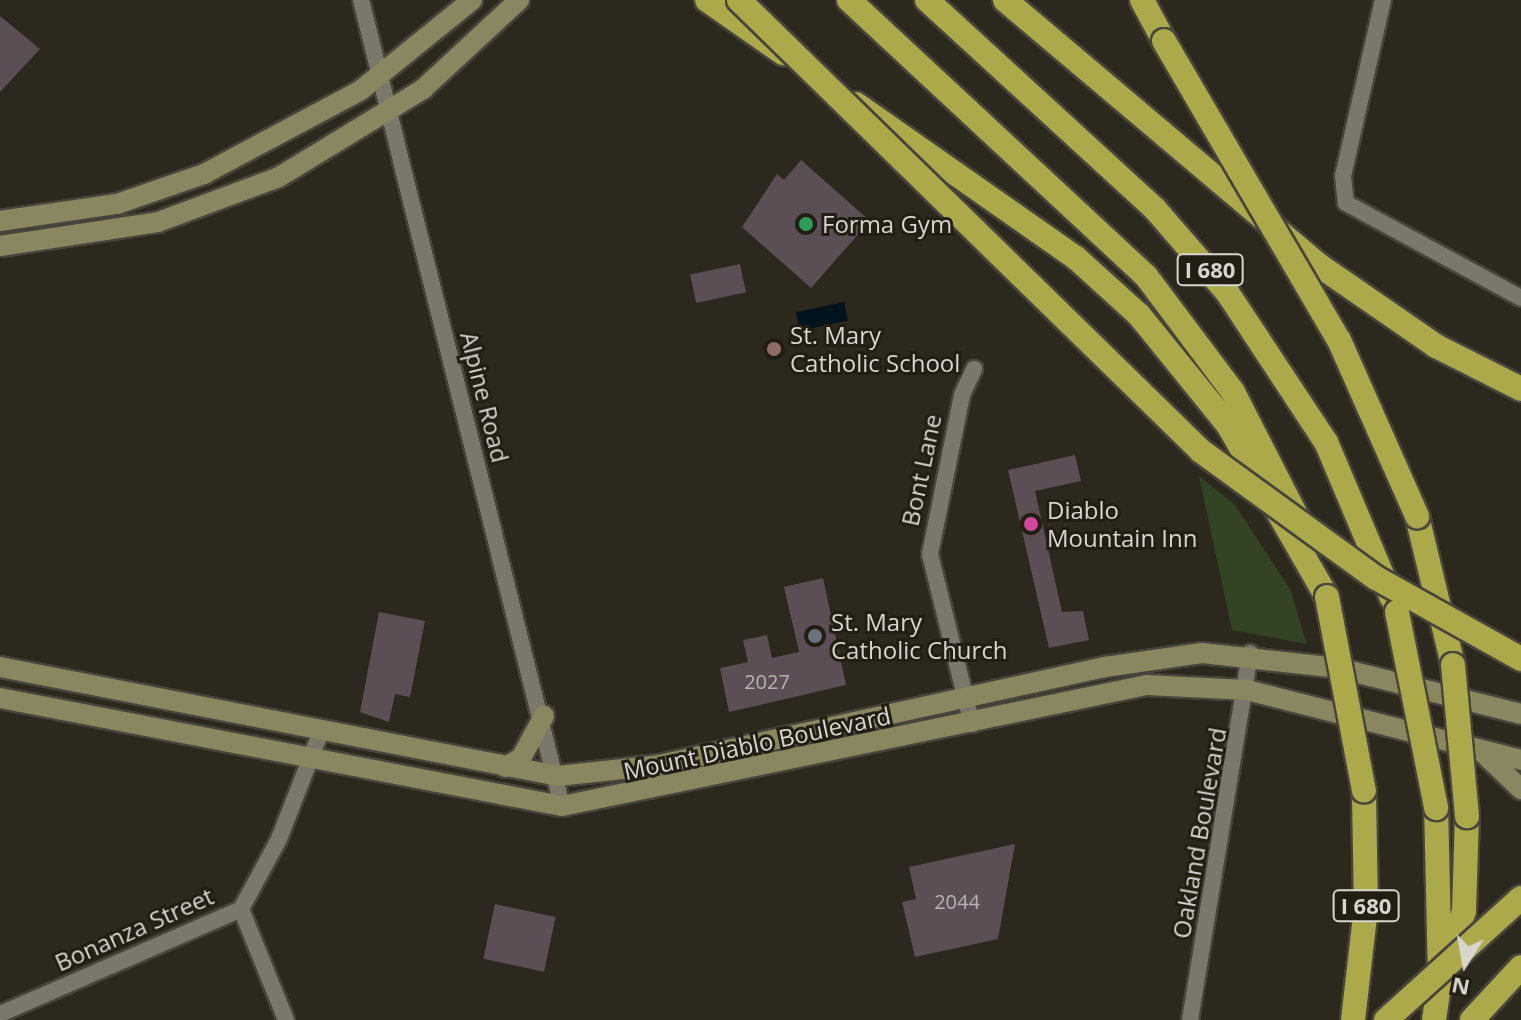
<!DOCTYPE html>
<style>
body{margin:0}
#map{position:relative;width:1521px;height:1020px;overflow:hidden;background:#2c281d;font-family:"Open Sans",sans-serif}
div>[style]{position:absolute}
.green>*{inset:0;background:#334424}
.water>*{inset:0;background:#01131d;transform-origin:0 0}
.building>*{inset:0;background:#5b4e55;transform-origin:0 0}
.roads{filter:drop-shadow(2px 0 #47443b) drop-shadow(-2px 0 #47443b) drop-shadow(0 2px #47443b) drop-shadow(0 -2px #47443b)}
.street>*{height:16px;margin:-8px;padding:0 8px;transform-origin:8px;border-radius:8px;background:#7b776a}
.secondary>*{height:20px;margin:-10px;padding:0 10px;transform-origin:10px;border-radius:10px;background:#898660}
.highway>*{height:24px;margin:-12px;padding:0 12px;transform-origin:12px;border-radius:12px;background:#aba94a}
.bridges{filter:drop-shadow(2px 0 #47443b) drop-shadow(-2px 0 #47443b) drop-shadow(0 2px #47443b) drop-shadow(0 -2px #47443b)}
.highway-bridge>*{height:24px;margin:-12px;padding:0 12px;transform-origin:12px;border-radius:12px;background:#aba94a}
.dots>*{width:22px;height:22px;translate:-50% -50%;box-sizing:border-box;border:4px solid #221e14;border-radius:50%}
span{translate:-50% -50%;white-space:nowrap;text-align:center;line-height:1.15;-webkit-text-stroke:6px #221e14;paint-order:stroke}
.number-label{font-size:20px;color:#b8b3b0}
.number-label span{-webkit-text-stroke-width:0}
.shield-label span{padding:2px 6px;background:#221e14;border:2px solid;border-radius:6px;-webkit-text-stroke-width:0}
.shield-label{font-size:22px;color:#d7d5ce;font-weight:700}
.poi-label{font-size:24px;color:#d7d5ce}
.left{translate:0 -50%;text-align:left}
.street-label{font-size:24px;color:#d7d5ce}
.north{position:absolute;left:1425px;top:924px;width:80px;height:80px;-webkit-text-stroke:6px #221e14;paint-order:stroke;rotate:191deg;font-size:22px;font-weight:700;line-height:32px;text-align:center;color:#d7d5ce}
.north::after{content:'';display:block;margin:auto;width:28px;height:36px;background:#d7d5ce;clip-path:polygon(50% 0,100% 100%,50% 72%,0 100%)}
</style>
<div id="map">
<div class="green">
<i style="clip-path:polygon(1199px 476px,1235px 505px,1290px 589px,1307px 644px,1232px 630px)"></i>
</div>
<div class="water">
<i style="left:844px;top:302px;width:19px;height:49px;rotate:78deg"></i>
</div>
<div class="building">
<i style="clip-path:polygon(0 16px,40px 49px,0 92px)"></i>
<i style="clip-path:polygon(801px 160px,870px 221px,811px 288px,742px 227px,777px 174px,784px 180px)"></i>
<i style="left:740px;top:264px;width:29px;height:51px;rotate:78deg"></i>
<i style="clip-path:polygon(1075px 455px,1081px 481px,1035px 491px,1062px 612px,1083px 611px,1089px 640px,1049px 648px,1008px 470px)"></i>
<i style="clip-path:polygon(823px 578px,846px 685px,729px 712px,720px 668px,748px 662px,743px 640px,767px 635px,772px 658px,799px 652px,784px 587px)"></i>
<i style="clip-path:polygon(379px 612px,425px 621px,410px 697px,395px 694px,389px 722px,360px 712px)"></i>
<i style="clip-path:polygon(1015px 844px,998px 939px,915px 957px,902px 902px,916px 899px,909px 867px)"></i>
<i style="left:495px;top:904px;width:62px;height:56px;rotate:12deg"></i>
</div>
<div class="roads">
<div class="street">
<i style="left:361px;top:0;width:831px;rotate:76deg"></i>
<i style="left:1383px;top:0;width:180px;rotate:102.8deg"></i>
<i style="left:1343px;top:176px;width:27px;rotate:84deg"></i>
<i style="left:1346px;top:203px;width:199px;rotate:28.5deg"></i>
<i style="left:972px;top:724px;width:175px;rotate:-103.9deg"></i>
<i style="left:930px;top:554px;width:162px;rotate:-78.6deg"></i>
<i style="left:962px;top:395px;width:29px;rotate:-65deg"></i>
<i style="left:241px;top:909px;width:120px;rotate:67.9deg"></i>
<i style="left:0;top:1014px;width:263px;rotate:-23.5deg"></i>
<i style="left:241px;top:909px;width:80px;rotate:-61.5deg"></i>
<i style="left:279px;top:839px;width:116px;rotate:-68.7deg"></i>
<i style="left:1190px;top:1020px;width:372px;rotate:-80.7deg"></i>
</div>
<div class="secondary">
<i style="left:0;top:221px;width:118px;rotate:-8.3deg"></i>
<i style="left:117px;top:204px;width:92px;rotate:-19deg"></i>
<i style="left:204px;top:174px;width:178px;rotate:-28.1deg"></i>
<i style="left:361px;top:90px;width:143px;rotate:-39deg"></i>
<i style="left:0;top:246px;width:160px;rotate:-8.6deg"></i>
<i style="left:158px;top:222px;width:129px;rotate:-20.4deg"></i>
<i style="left:279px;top:177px;width:169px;rotate:-31.4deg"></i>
<i style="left:423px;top:89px;width:131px;rotate:-42.8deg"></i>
<i style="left:0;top:667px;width:569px;rotate:11.05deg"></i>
<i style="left:558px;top:776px;width:102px;rotate:-6.2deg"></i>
<i style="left:659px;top:765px;width:457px;rotate:-12.4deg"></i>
<i style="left:1105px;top:667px;width:98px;rotate:-8.2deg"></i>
<i style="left:1202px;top:653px;width:137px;rotate:6.3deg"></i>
<i style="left:1338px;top:668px;width:189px;rotate:14.1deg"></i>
<i style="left:0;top:698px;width:572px;rotate:10.88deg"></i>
<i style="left:562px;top:806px;width:597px;rotate:-11.69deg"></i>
<i style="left:1147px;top:685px;width:100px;rotate:2.9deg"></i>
<i style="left:1247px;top:690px;width:283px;rotate:14.3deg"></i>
<i style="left:1482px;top:752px;width:54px;rotate:43.5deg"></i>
<i style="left:505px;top:767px;width:18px;rotate:-29deg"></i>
<i style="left:521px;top:758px;width:48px;rotate:-61.3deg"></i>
</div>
<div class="highway">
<i style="left:707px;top:0;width:93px;rotate:34.9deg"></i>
<i style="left:849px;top:0;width:405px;rotate:42.9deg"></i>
<i style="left:1146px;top:276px;width:145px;rotate:53.1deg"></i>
<i style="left:1233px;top:392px;width:143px;rotate:62.9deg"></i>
<i style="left:927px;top:0;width:309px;rotate:42.5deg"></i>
<i style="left:1155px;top:209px;width:110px;rotate:49.1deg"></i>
<i style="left:1227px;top:292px;width:180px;rotate:56.6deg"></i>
<i style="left:1326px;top:442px;width:169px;rotate:67.1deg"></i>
<i style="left:1005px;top:0;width:412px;rotate:40.2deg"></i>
<i style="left:1320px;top:266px;width:141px;rotate:34.6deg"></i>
<i style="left:1436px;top:346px;width:95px;rotate:26.8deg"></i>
<i style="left:1142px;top:0;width:47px;rotate:61.8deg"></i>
<i style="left:856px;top:104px;width:269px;rotate:35deg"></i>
<i style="left:1076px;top:258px;width:85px;rotate:42.1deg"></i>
<i style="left:1139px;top:315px;width:141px;rotate:51deg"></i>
<i style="left:1228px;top:425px;width:198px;rotate:60.1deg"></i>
<i style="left:1417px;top:516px;width:153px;rotate:76.4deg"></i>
<i style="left:1447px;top:962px;width:54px;rotate:-71.6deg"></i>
<i style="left:1464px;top:911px;width:95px;rotate:-88.2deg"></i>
<i style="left:1353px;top:1020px;width:113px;rotate:-83.4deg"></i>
<i style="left:1366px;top:908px;width:117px;rotate:-91deg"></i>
<i style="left:1434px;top:1020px;width:41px;rotate:-81.7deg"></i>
<i style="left:1440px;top:979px;width:171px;rotate:-91.3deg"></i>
<i style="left:1472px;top:1020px;width:72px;rotate:-47.2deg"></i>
</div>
</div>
<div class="bridges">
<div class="highway-bridge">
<i style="left:739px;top:0;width:646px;rotate:44.31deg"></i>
<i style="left:1201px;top:451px;width:216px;rotate:36deg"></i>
<i style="left:1376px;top:578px;width:166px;rotate:29.2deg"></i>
<i style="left:1164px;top:41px;width:346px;rotate:59.7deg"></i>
<i style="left:1339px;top:340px;width:193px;rotate:66.1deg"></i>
<i style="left:1327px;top:597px;width:197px;rotate:79.2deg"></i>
<i style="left:1397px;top:612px;width:200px;rotate:78.7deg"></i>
<i style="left:1453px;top:665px;width:152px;rotate:84.7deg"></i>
<i style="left:1386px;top:1020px;width:182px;rotate:-42.1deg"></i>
</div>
</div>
<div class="dots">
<i style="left:806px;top:224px;background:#2e9e5b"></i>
<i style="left:774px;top:349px;background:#8d6e63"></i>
<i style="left:1031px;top:524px;background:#d1479c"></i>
<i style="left:815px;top:636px;background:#6b7280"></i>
</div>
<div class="number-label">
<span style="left:767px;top:681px">2027</span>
<span style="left:957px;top:901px">2044</span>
</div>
<div class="shield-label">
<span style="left:1210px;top:270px">I 680</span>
<span style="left:1366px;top:906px">I 680</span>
</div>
<div class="poi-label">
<span class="left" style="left:822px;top:224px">Forma Gym</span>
<span class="left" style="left:790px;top:349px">St. Mary<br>Catholic School</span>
<span class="left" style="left:1047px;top:524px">Diablo<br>Mountain Inn</span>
<span class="left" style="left:831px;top:636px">St. Mary<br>Catholic Church</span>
</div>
<div class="street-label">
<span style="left:485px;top:397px;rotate:76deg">Alpine Road</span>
<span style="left:921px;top:470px;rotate:-78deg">Bont Lane</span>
<span style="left:757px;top:743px;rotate:-12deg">Mount Diablo Boulevard</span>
<span style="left:1199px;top:833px;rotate:-80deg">Oakland Boulevard</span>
<span style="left:134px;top:929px;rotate:-24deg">Bonanza Street</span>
</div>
<div class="north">N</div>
</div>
